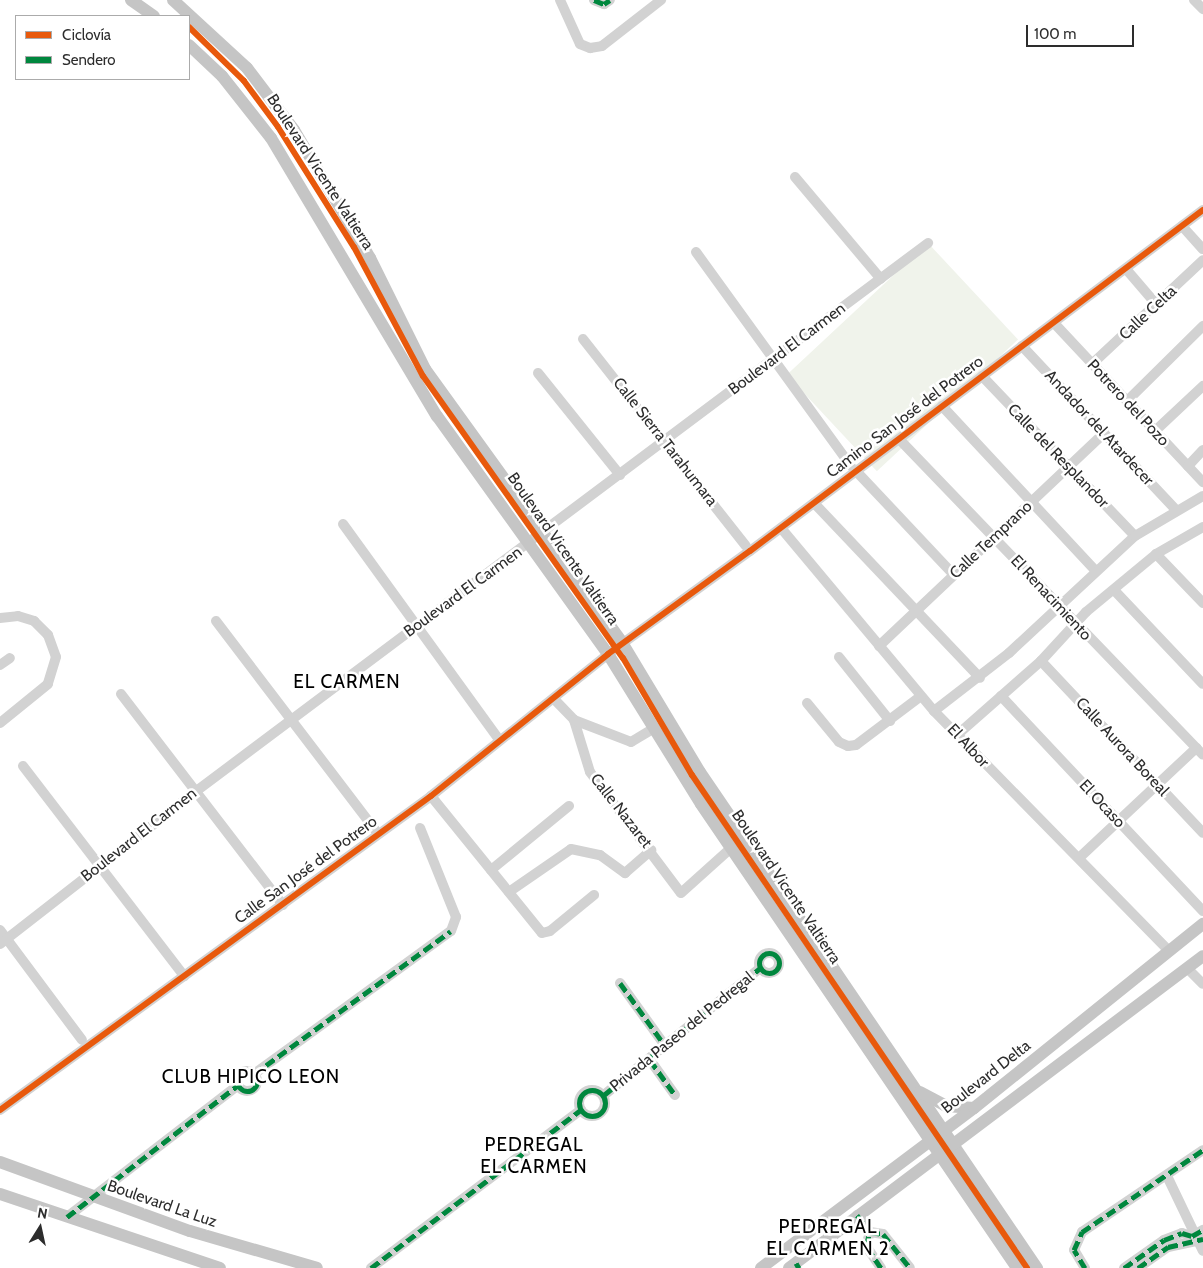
<!DOCTYPE html>
<meta charset="utf-8">
<style>
body{margin:0}
#map{position:relative;width:1203px;height:1268px;overflow:hidden;background:#fff;font-family:Cabin,sans-serif}
div>[style]{position:absolute}
.green>*{inset:0;background:#f0f3eb;transform-origin:0 0}
.minor>*{height:10px;margin:-5px;padding:0 5px;transform-origin:5px;border-radius:5px;background:#d2d2d2}
.minor>.ring{margin:-5px;padding:0;box-sizing:content-box;background:none;border:10px solid #d2d2d2;border-radius:50%}
.major>*{height:12px;margin:-6px;padding:0 6px;transform-origin:6px;border-radius:6px;background:#c5c5c5}
.quiet>*{height:5px;margin-top:-2.5px;transform-origin:0;background:repeating-linear-gradient(90deg,#00873e 0 10px,transparent 0 15px)}
.quiet>.ring{margin:-2.5px;padding:0;box-sizing:content-box;background:none;border:5px solid #00873e;border-radius:50%}
.cycleway>*{height:6px;margin:-3px;padding:0 3px;transform-origin:3px;border-radius:3px;background:#e8590c}
span{translate:-50% -50%;white-space:nowrap;text-align:center;line-height:1.15;-webkit-text-stroke:5px #fff;paint-order:stroke}
.street-label{font-size:16px;color:#2d2d2d}
.quarter-label{font-size:19px;color:#000;letter-spacing:1px}
.legend{position:absolute;left:15px;top:15px;width:175px;height:65px;box-sizing:border-box;background:#fff;border:1px solid #ababab;margin:0;padding:6px 9px;list-style:none;font-size:15px;color:#2d2d2d}
.legend li{display:flex;align-items:center;gap:10px;height:25px}
.legend b{width:25px;border:1px solid #ababab}
.north{position:absolute;left:15px;top:1203px;width:50px;height:50px;-webkit-text-stroke:4px #fff;paint-order:stroke;rotate:10deg;font-size:14px;font-weight:700;line-height:20px;text-align:center;color:#2d2d2d}
.north::after{content:'';display:block;margin:auto;width:18px;height:22px;background:#2d2d2d;clip-path:polygon(50% 0,100% 100%,50% 72%,0 100%)}
.scale{position:absolute;left:1026px;top:25px;width:108px;height:22px;box-sizing:border-box;border:2px solid #2d2d2d;border-top:0;padding-left:6px;font-size:15px;line-height:18px;white-space:nowrap;color:#2d2d2d;-webkit-text-stroke:4px #fff;paint-order:stroke}
</style>
<div id="map">
<div class="green">
<i style="left:928px;top:243px;width:132px;height:193px;rotate:47deg"></i>
</div>
<div class="minor">
<i style="left:560px;top:0;width:48px;rotate:65.6deg"></i>
<i style="left:580px;top:44px;width:11px;rotate:22deg"></i>
<i style="left:590px;top:48px;width:12px;rotate:-9deg"></i>
<i style="left:602px;top:46px;width:75px;rotate:-37.9deg"></i>
<i style="left:594px;top:0;width:11px;rotate:22deg"></i>
<i style="left:604px;top:4px;width:7px;rotate:-34deg"></i>
<i style="left:1194px;top:0;width:13px;rotate:45deg"></i>
<i style="left:795px;top:177px;width:133px;rotate:49.9deg"></i>
<i style="left:1182px;top:226px;width:31px;rotate:48deg"></i>
<i style="left:696px;top:252px;width:264px;rotate:54.1deg"></i>
<i style="left:1126px;top:269px;width:48px;rotate:49.3deg"></i>
<i style="left:1054px;top:323px;width:218px;rotate:46.9deg"></i>
<i style="left:583px;top:339px;width:263px;rotate:51.8deg"></i>
<i style="left:1022px;top:346px;width:224px;rotate:46.8deg"></i>
<i style="left:1092px;top:364px;width:152px;rotate:-43.1deg"></i>
<i style="left:538px;top:373px;width:131px;rotate:51.2deg"></i>
<i style="left:982px;top:376px;width:221px;rotate:46.3deg"></i>
<i style="left:1127px;top:401px;width:107px;rotate:-44.6deg"></i>
<i style="left:942px;top:406px;width:224px;rotate:47deg"></i>
<i style="left:1155px;top:431px;width:66px;rotate:-43.2deg"></i>
<i style="left:899px;top:439px;width:438px;rotate:46.1deg"></i>
<i style="left:1188px;top:466px;width:22px;rotate:-47deg"></i>
<i style="left:856px;top:471px;width:143px;rotate:46.7deg"></i>
<i style="left:814px;top:503px;width:241px;rotate:46.5deg"></i>
<i style="left:343px;top:524px;width:264px;rotate:54.1deg"></i>
<i style="left:781px;top:528px;width:239px;rotate:50.1deg"></i>
<i style="left:934px;top:711px;width:336px;rotate:45.6deg"></i>
<i style="left:1156px;top:554px;width:68px;rotate:46.2deg"></i>
<i style="left:1114px;top:590px;width:129px;rotate:46.6deg"></i>
<i style="left:0;top:618px;width:18px;rotate:-6deg"></i>
<i style="left:18px;top:616px;width:17px;rotate:17deg"></i>
<i style="left:34px;top:621px;width:20px;rotate:45deg"></i>
<i style="left:48px;top:635px;width:23px;rotate:70deg"></i>
<i style="left:56px;top:657px;width:28px;rotate:107deg"></i>
<i style="left:48px;top:684px;width:62px;rotate:140.9deg"></i>
<i style="left:216px;top:621px;width:263px;rotate:52.7deg"></i>
<i style="left:879px;top:646px;width:310px;rotate:-43.4deg"></i>
<i style="left:839px;top:657px;width:82px;rotate:51.4deg"></i>
<i style="left:1041px;top:661px;width:236px;rotate:46.7deg"></i>
<i style="left:0;top:665px;width:12px;rotate:-35deg"></i>
<i style="left:121px;top:694px;width:266px;rotate:52.5deg"></i>
<i style="left:1001px;top:696px;width:295px;rotate:46.8deg"></i>
<i style="left:555px;top:700px;width:28px;rotate:46deg"></i>
<i style="left:574px;top:720px;width:54px;rotate:72.9deg"></i>
<i style="left:590px;top:772px;width:151px;rotate:53.1deg"></i>
<i style="left:681px;top:893px;width:67px;rotate:-42deg"></i>
<i style="left:807px;top:703px;width:50px;rotate:50.6deg"></i>
<i style="left:839px;top:742px;width:10px;rotate:24deg"></i>
<i style="left:848px;top:746px;width:8px;rotate:-7deg"></i>
<i style="left:856px;top:745px;width:81px;rotate:-37deg"></i>
<i style="left:934px;top:711px;width:95px;rotate:-37.7deg"></i>
<i style="left:1009px;top:653px;width:172px;rotate:-42.9deg"></i>
<i style="left:1135px;top:536px;width:79px;rotate:-30.5deg"></i>
<i style="left:574px;top:720px;width:61px;rotate:21.1deg"></i>
<i style="left:631px;top:742px;width:26px;rotate:-31deg"></i>
<i style="left:957px;top:735px;width:112px;rotate:-41.4deg"></i>
<i style="left:1041px;top:661px;width:67px;rotate:-47.4deg"></i>
<i style="left:1086px;top:612px;width:91px;rotate:-39.6deg"></i>
<i style="left:1156px;top:554px;width:54px;rotate:-29.9deg"></i>
<i style="left:23px;top:766px;width:265px;rotate:52.5deg"></i>
<i style="left:431px;top:796px;width:176px;rotate:51deg"></i>
<i style="left:542px;top:933px;width:8px;rotate:-14deg"></i>
<i style="left:550px;top:931px;width:57px;rotate:-39.3deg"></i>
<i style="left:1079px;top:858px;width:161px;rotate:-43.2deg"></i>
<i style="left:491px;top:870px;width:101px;rotate:-39.4deg"></i>
<i style="left:509px;top:892px;width:75px;rotate:-34.7deg"></i>
<i style="left:571px;top:849px;width:30px;rotate:12deg"></i>
<i style="left:600px;top:855px;width:31px;rotate:36deg"></i>
<i style="left:625px;top:873px;width:35px;rotate:-41deg"></i>
<i style="left:0;top:930px;width:137px;rotate:53.3deg"></i>
<i style="left:0;top:944px;width:247px;rotate:-37.9deg"></i>
<i style="left:195px;top:792px;width:916px;rotate:-36.83deg"></i>
<i class="ring" style="left:759px;top:953px;width:10px;height:10px"></i>
<i style="left:1188px;top:969px;width:21px;rotate:45deg"></i>
<i style="left:620px;top:983px;width:79px;rotate:54.3deg"></i>
<i style="left:650px;top:1060px;width:43px;rotate:54.5deg"></i>
<i class="ring" style="left:237px;top:1071px;width:10px;height:10px"></i>
<i style="left:254px;top:1074px;width:243px;rotate:-36deg"></i>
<i style="left:451px;top:931px;width:15px;rotate:-70deg"></i>
<i style="left:456px;top:917px;width:96px;rotate:-112deg"></i>
<i class="ring" style="left:579px;top:1090px;width:16px;height:16px"></i>
<i style="left:604px;top:1095px;width:201px;rotate:-39.1deg"></i>
<i style="left:0;top:1110px;width:533px;rotate:-36.07deg"></i>
<i style="left:431px;top:796px;width:227px;rotate:-38.7deg"></i>
<i style="left:608px;top:654px;width:175px;rotate:-36deg"></i>
<i style="left:750px;top:551px;width:567px;rotate:-36.97deg"></i>
<i style="left:1167px;top:1176px;width:83px;rotate:64.4deg"></i>
<i style="left:857px;top:1215px;width:21px;rotate:53deg"></i>
<i style="left:67px;top:1217px;width:215px;rotate:-37.6deg"></i>
<i style="left:371px;top:1268px;width:263px;rotate:-37deg"></i>
<i style="left:881px;top:1268px;width:27px;rotate:-124deg"></i>
<i style="left:866px;top:1246px;width:15px;rotate:-74deg"></i>
<i style="left:870px;top:1232px;width:13px;rotate:9deg"></i>
<i style="left:883px;top:1234px;width:43px;rotate:51.5deg"></i>
<i style="left:1085px;top:1268px;width:21px;rotate:-121deg"></i>
<i style="left:1074px;top:1250px;width:20px;rotate:-66deg"></i>
<i style="left:1082px;top:1232px;width:146px;rotate:-34.1deg"></i>
<i style="left:1124px;top:1268px;width:49px;rotate:-35deg"></i>
<i style="left:1164px;top:1240px;width:19px;rotate:-21deg"></i>
<i style="left:1182px;top:1233px;width:10px;rotate:17deg"></i>
<i style="left:1192px;top:1236px;width:13px;rotate:-29deg"></i>
<i style="left:1138px;top:1268px;width:37px;rotate:-35deg"></i>
<i style="left:1168px;top:1247px;width:35px;rotate:-12deg"></i>
</div>
<div class="major">
<i style="left:131px;top:0;width:28px;rotate:35deg"></i>
<i style="left:173px;top:0;width:100px;rotate:42.6deg"></i>
<i style="left:247px;top:68px;width:78px;rotate:52.8deg"></i>
<i style="left:294px;top:130px;width:149px;rotate:59.3deg"></i>
<i style="left:370px;top:258px;width:124px;rotate:63.6deg"></i>
<i style="left:425px;top:369px;width:339px;rotate:54.2deg"></i>
<i style="left:623px;top:644px;width:149px;rotate:59deg"></i>
<i style="left:700px;top:772px;width:600px;rotate:55.81deg"></i>
<i style="left:189px;top:45px;width:45px;rotate:43.2deg"></i>
<i style="left:222px;top:76px;width:79px;rotate:51.7deg"></i>
<i style="left:271px;top:138px;width:324px;rotate:59.2deg"></i>
<i style="left:437px;top:416px;width:293px;rotate:54.3deg"></i>
<i style="left:608px;top:654px;width:176px;rotate:58.2deg"></i>
<i style="left:701px;top:804px;width:561px;rotate:55.74deg"></i>
<i style="left:920px;top:1092px;width:30px;rotate:28deg"></i>
<i style="left:946px;top:1106px;width:28px;rotate:4deg"></i>
<i style="left:0;top:1162px;width:202px;rotate:20deg"></i>
<i style="left:190px;top:1231px;width:132px;rotate:16.2deg"></i>
<i style="left:0;top:1194px;width:232px;rotate:18.6deg"></i>
<i style="left:761px;top:1268px;width:266px;rotate:-36.9deg"></i>
<i style="left:974px;top:1108px;width:294px;rotate:-38.8deg"></i>
<i style="left:789px;top:1268px;width:518px;rotate:-37deg"></i>
</div>
<div class="quiet">
<i style="left:594px;top:0;width:11px;rotate:22deg"></i>
<i style="left:604px;top:4px;width:7px;rotate:-34deg"></i>
<i class="ring" style="left:759px;top:953px;width:15px;height:15px"></i>
<i style="left:620px;top:983px;width:79px;rotate:54.3deg"></i>
<i style="left:650px;top:1060px;width:43px;rotate:54.5deg"></i>
<i class="ring" style="left:237px;top:1071px;width:15px;height:15px"></i>
<i style="left:254px;top:1074px;width:243px;rotate:-36deg"></i>
<i class="ring" style="left:579px;top:1090px;width:21px;height:21px"></i>
<i style="left:604px;top:1095px;width:201px;rotate:-39.1deg"></i>
<i style="left:857px;top:1215px;width:21px;rotate:53deg"></i>
<i style="left:67px;top:1217px;width:215px;rotate:-37.6deg"></i>
<i style="left:796px;top:1263px;width:6px;rotate:59deg"></i>
<i style="left:371px;top:1268px;width:263px;rotate:-37deg"></i>
<i style="left:881px;top:1268px;width:27px;rotate:-124deg"></i>
<i style="left:866px;top:1246px;width:15px;rotate:-74deg"></i>
<i style="left:870px;top:1232px;width:13px;rotate:9deg"></i>
<i style="left:883px;top:1234px;width:43px;rotate:51.5deg"></i>
<i style="left:1085px;top:1268px;width:21px;rotate:-121deg"></i>
<i style="left:1074px;top:1250px;width:20px;rotate:-66deg"></i>
<i style="left:1082px;top:1232px;width:146px;rotate:-34.1deg"></i>
<i style="left:1124px;top:1268px;width:49px;rotate:-35deg"></i>
<i style="left:1164px;top:1240px;width:19px;rotate:-21deg"></i>
<i style="left:1182px;top:1233px;width:10px;rotate:17deg"></i>
<i style="left:1192px;top:1236px;width:13px;rotate:-29deg"></i>
<i style="left:1138px;top:1268px;width:37px;rotate:-35deg"></i>
<i style="left:1168px;top:1247px;width:36px;rotate:-13deg"></i>
</div>
<div class="cycleway">
<i style="left:189px;top:27px;width:77px;rotate:44.5deg"></i>
<i style="left:244px;top:81px;width:57px;rotate:53.5deg"></i>
<i style="left:278px;top:127px;width:142px;rotate:57.7deg"></i>
<i style="left:354px;top:247px;width:146px;rotate:61.9deg"></i>
<i style="left:423px;top:376px;width:346px;rotate:54.7deg"></i>
<i style="left:623px;top:658px;width:136px;rotate:59.5deg"></i>
<i style="left:692px;top:775px;width:596px;rotate:55.8deg"></i>
<i style="left:0;top:1110px;width:533px;rotate:-36.07deg"></i>
<i style="left:431px;top:796px;width:227px;rotate:-38.7deg"></i>
<i style="left:608px;top:654px;width:175px;rotate:-36deg"></i>
<i style="left:750px;top:551px;width:567px;rotate:-36.97deg"></i>
</div>
<div class="street-label">
<span style="left:320px;top:172px;rotate:57deg">Boulevard Vicente Valtierra</span>
<span style="left:1148px;top:313px;rotate:-43deg">Calle Celta</span>
<span style="left:787px;top:349px;rotate:-37deg">Boulevard El Carmen</span>
<span style="left:1128px;top:403px;rotate:47deg">Potrero del Pozo</span>
<span style="left:905px;top:417px;rotate:-37deg">Camino San José del Potrero</span>
<span style="left:1099px;top:428px;rotate:47deg">Andador del Atardecer</span>
<span style="left:665px;top:442px;rotate:52deg">Calle Sierra Tarahumara</span>
<span style="left:1058px;top:456px;rotate:46deg">Calle del Resplandor</span>
<span style="left:991px;top:540px;rotate:-43deg">Calle Temprano</span>
<span style="left:563px;top:549px;rotate:55deg">Boulevard Vicente Valtierra</span>
<span style="left:463px;top:592px;rotate:-36deg">Boulevard El Carmen</span>
<span style="left:1051px;top:598px;rotate:47deg">El Renacimiento</span>
<span style="left:968px;top:746px;rotate:47deg">El Albor</span>
<span style="left:1122px;top:747px;rotate:47deg">Calle Aurora Boreal</span>
<span style="left:1102px;top:804px;rotate:47deg">El Ocaso</span>
<span style="left:621px;top:811px;rotate:52deg">Calle Nazaret</span>
<span style="left:139px;top:835px;rotate:-38deg">Boulevard El Carmen</span>
<span style="left:306px;top:870px;rotate:-36deg">Calle San José del Potrero</span>
<span style="left:786px;top:887px;rotate:56deg">Boulevard Vicente Valtierra</span>
<span style="left:682px;top:1032px;rotate:-39deg">Privada Paseo del Pedregal</span>
<span style="left:986px;top:1077px;rotate:-38deg">Boulevard Delta</span>
<span style="left:162px;top:1204px;rotate:19deg">Boulevard La Luz</span>
</div>
<div class="quarter-label">
<span style="left:347px;top:682px">EL CARMEN</span>
<span style="left:251px;top:1077px">CLUB HIPICO LEON</span>
<span style="left:534px;top:1156px">PEDREGAL<br>EL CARMEN</span>
<span style="left:828px;top:1238px">PEDREGAL<br>EL CARMEN 2</span>
</div>
<ul class="legend">
<li><b style="height:6px;background:#e8590c"></b>Ciclovía</li>
<li><b style="height:6px;background:#00873e"></b>Sendero</li>
</ul>
<div class="north">N</div>
<div class="scale">100 m</div>
</div>
